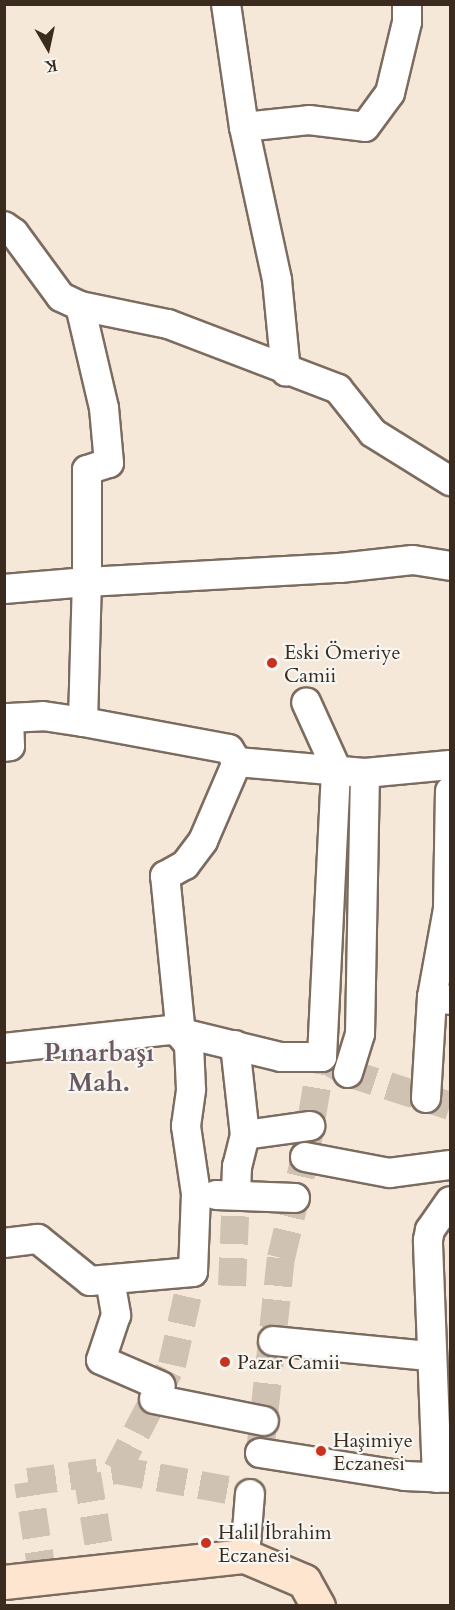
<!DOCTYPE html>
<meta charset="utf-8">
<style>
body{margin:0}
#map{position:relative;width:455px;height:1610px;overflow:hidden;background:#f5e8d8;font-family:Cardo,serif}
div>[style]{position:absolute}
.street-tunnel>*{height:28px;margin-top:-14px;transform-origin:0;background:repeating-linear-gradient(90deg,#d0c2b3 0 28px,transparent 0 42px)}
.roads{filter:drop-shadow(2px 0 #7c6c5f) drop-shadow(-2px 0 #7c6c5f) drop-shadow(0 2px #7c6c5f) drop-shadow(0 -2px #7c6c5f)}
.street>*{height:28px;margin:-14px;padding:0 14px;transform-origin:14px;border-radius:14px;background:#fff}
.secondary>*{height:33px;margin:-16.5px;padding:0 16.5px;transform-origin:16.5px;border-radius:16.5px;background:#fde5d0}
.dots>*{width:16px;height:16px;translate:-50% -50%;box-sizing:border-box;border:3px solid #f6f6f2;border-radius:50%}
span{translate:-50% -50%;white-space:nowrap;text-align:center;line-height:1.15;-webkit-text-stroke:4.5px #f6f6f2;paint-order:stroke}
.poi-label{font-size:20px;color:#3b2a1e}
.left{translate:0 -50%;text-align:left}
.district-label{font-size:26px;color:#6b5862;font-weight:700}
.frame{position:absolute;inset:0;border:6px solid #3b2a1e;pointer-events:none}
.north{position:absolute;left:18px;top:18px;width:60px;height:60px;-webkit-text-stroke:4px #f6f6f2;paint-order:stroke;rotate:171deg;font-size:16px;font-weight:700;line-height:24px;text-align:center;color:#3b2a1e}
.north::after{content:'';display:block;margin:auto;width:21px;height:27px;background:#3b2a1e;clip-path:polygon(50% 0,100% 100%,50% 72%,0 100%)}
</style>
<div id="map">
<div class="street-tunnel">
<i style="left:232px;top:1286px;width:91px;rotate:-87.5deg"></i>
<i style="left:260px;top:1453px;width:196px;rotate:-83.9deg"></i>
<i style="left:281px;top:1258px;width:104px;rotate:-76.6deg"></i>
<i style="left:305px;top:1157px;width:101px;rotate:-80.4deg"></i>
<i style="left:322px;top:1057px;width:31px;rotate:32deg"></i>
<i style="left:348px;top:1073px;width:107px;rotate:17.9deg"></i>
<i style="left:117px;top:1470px;width:135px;rotate:10.2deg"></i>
<i style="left:87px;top:1474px;width:98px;rotate:80.6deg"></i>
<i style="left:43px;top:1579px;width:98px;rotate:-98.8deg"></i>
<i style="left:28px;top:1482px;width:90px;rotate:-7.7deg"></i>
<i style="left:117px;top:1470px;width:119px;rotate:-62.4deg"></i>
<i style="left:172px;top:1365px;width:95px;rotate:-77.3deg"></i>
</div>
<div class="roads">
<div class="street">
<i style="left:226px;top:4px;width:124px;rotate:81.7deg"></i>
<i style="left:244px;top:127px;width:157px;rotate:77.8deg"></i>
<i style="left:277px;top:280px;width:92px;rotate:84.4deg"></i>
<i style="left:244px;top:127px;width:65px;rotate:-6.1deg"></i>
<i style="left:309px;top:120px;width:56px;rotate:7.1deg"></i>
<i style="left:365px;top:127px;width:42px;rotate:-53.7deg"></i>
<i style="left:390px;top:93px;width:73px;rotate:-76.5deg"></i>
<i style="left:407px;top:22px;width:18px;rotate:-90deg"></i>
<i style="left:4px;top:226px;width:12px;rotate:35deg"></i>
<i style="left:14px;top:233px;width:79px;rotate:53.7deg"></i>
<i style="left:61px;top:297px;width:21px;rotate:25deg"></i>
<i style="left:80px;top:306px;width:90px;rotate:11.6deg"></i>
<i style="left:168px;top:324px;width:182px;rotate:20.9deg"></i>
<i style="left:338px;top:389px;width:56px;rotate:51.5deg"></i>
<i style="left:373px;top:433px;width:91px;rotate:31.9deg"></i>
<i style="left:4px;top:589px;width:83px;rotate:-4.8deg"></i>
<i style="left:87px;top:582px;width:112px;rotate:-90deg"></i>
<i style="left:87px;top:470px;width:23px;rotate:-18deg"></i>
<i style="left:109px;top:463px;width:55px;rotate:-95.2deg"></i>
<i style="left:104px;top:408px;width:105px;rotate:-103.2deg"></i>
<i style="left:4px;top:747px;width:6px;rotate:-9deg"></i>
<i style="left:10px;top:746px;width:28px;rotate:-92deg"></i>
<i style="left:9px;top:718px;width:34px;rotate:-3deg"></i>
<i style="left:43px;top:716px;width:40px;rotate:8.5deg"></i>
<i style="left:83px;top:722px;width:140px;rotate:-88.4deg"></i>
<i style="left:87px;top:582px;width:253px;rotate:-3.2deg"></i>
<i style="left:340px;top:568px;width:73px;rotate:-6.3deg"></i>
<i style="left:413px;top:560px;width:37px;rotate:9deg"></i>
<i style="left:237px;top:762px;width:128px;rotate:4.9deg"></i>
<i style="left:365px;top:773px;width:85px;rotate:-5.4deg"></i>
<i style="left:450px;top:791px;width:118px;rotate:91deg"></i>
<i style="left:448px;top:909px;width:89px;rotate:100.3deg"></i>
<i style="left:432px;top:997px;width:18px;rotate:9deg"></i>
<i style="left:235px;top:1045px;width:91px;rotate:83.7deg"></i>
<i style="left:245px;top:1135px;width:32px;rotate:104deg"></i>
<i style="left:237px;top:1166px;width:29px;rotate:92deg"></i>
<i style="left:4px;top:1048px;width:167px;rotate:-6.2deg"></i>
<i style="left:170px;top:1030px;width:114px;rotate:13.7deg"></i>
<i style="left:281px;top:1057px;width:41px"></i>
<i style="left:322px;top:1057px;width:289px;rotate:-87.2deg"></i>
<i style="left:336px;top:768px;width:72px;rotate:-114.4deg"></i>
<i style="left:348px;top:1073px;width:41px;rotate:-72.9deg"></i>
<i style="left:360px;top:1034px;width:261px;rotate:-88.9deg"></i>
<i style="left:426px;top:1098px;width:101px;rotate:-86.6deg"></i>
<i style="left:245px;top:1135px;width:66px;rotate:-7.9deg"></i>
<i style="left:305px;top:1157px;width:86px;rotate:10.8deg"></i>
<i style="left:389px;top:1173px;width:62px;rotate:-7.5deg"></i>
<i style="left:216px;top:1195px;width:79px;rotate:2.2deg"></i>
<i style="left:4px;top:1243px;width:34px;rotate:-7deg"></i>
<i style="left:38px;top:1239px;width:67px;rotate:38.9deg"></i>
<i style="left:90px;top:1281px;width:103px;rotate:-5deg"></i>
<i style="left:193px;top:1272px;width:78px;rotate:-87.8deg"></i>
<i style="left:196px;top:1194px;width:69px;rotate:-98.4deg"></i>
<i style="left:186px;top:1126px;width:37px;rotate:-82deg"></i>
<i style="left:191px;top:1089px;width:44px;rotate:-92.6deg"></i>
<i style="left:189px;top:1045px;width:13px;rotate:-129deg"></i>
<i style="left:181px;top:1035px;width:160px;rotate:-95.7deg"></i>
<i style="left:165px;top:876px;width:23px;rotate:-29deg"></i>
<i style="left:185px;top:865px;width:30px;rotate:-53deg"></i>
<i style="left:203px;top:841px;width:86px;rotate:-66.7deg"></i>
<i style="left:237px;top:762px;width:15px;rotate:-122deg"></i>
<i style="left:229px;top:749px;width:148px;rotate:-169.5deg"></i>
<i style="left:110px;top:1280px;width:36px;rotate:80deg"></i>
<i style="left:116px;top:1315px;width:47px;rotate:108.4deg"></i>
<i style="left:101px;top:1360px;width:65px;rotate:23.4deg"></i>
<i style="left:273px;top:1341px;width:158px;rotate:5.5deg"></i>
<i style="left:154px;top:1399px;width:112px;rotate:11.3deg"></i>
<i style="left:260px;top:1453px;width:147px;rotate:9deg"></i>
<i style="left:405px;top:1476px;width:45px;rotate:2.5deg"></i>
<i style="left:437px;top:1478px;width:238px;rotate:-92.2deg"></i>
<i style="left:428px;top:1240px;width:10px;rotate:-79deg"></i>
<i style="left:430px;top:1230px;width:35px;rotate:-55deg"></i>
<i style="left:245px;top:1556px;width:62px;rotate:-85.4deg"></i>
</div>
<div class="secondary">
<i style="left:4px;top:1582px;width:242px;rotate:-6.2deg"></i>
<i style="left:245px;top:1556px;width:64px;rotate:23deg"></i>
<i style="left:304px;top:1581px;width:29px;rotate:61deg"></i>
</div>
</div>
<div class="dots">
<i style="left:272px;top:663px;background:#c8321e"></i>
<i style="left:225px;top:1362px;background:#c8321e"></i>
<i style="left:321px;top:1451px;background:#c8321e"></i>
<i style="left:206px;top:1543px;background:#c8321e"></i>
</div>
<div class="poi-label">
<span class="left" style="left:284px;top:664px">Eski Ömeriye<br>Camii</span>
<span class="left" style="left:237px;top:1362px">Pazar Camii</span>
<span class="left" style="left:333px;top:1452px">Haşimiye<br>Eczanesi</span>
<span class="left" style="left:218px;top:1544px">Halil İbrahim<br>Eczanesi</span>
</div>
<div class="district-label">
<span style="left:99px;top:1068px">Pınarbaşı<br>Mah.</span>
</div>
<div class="frame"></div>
<div class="north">K</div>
</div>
